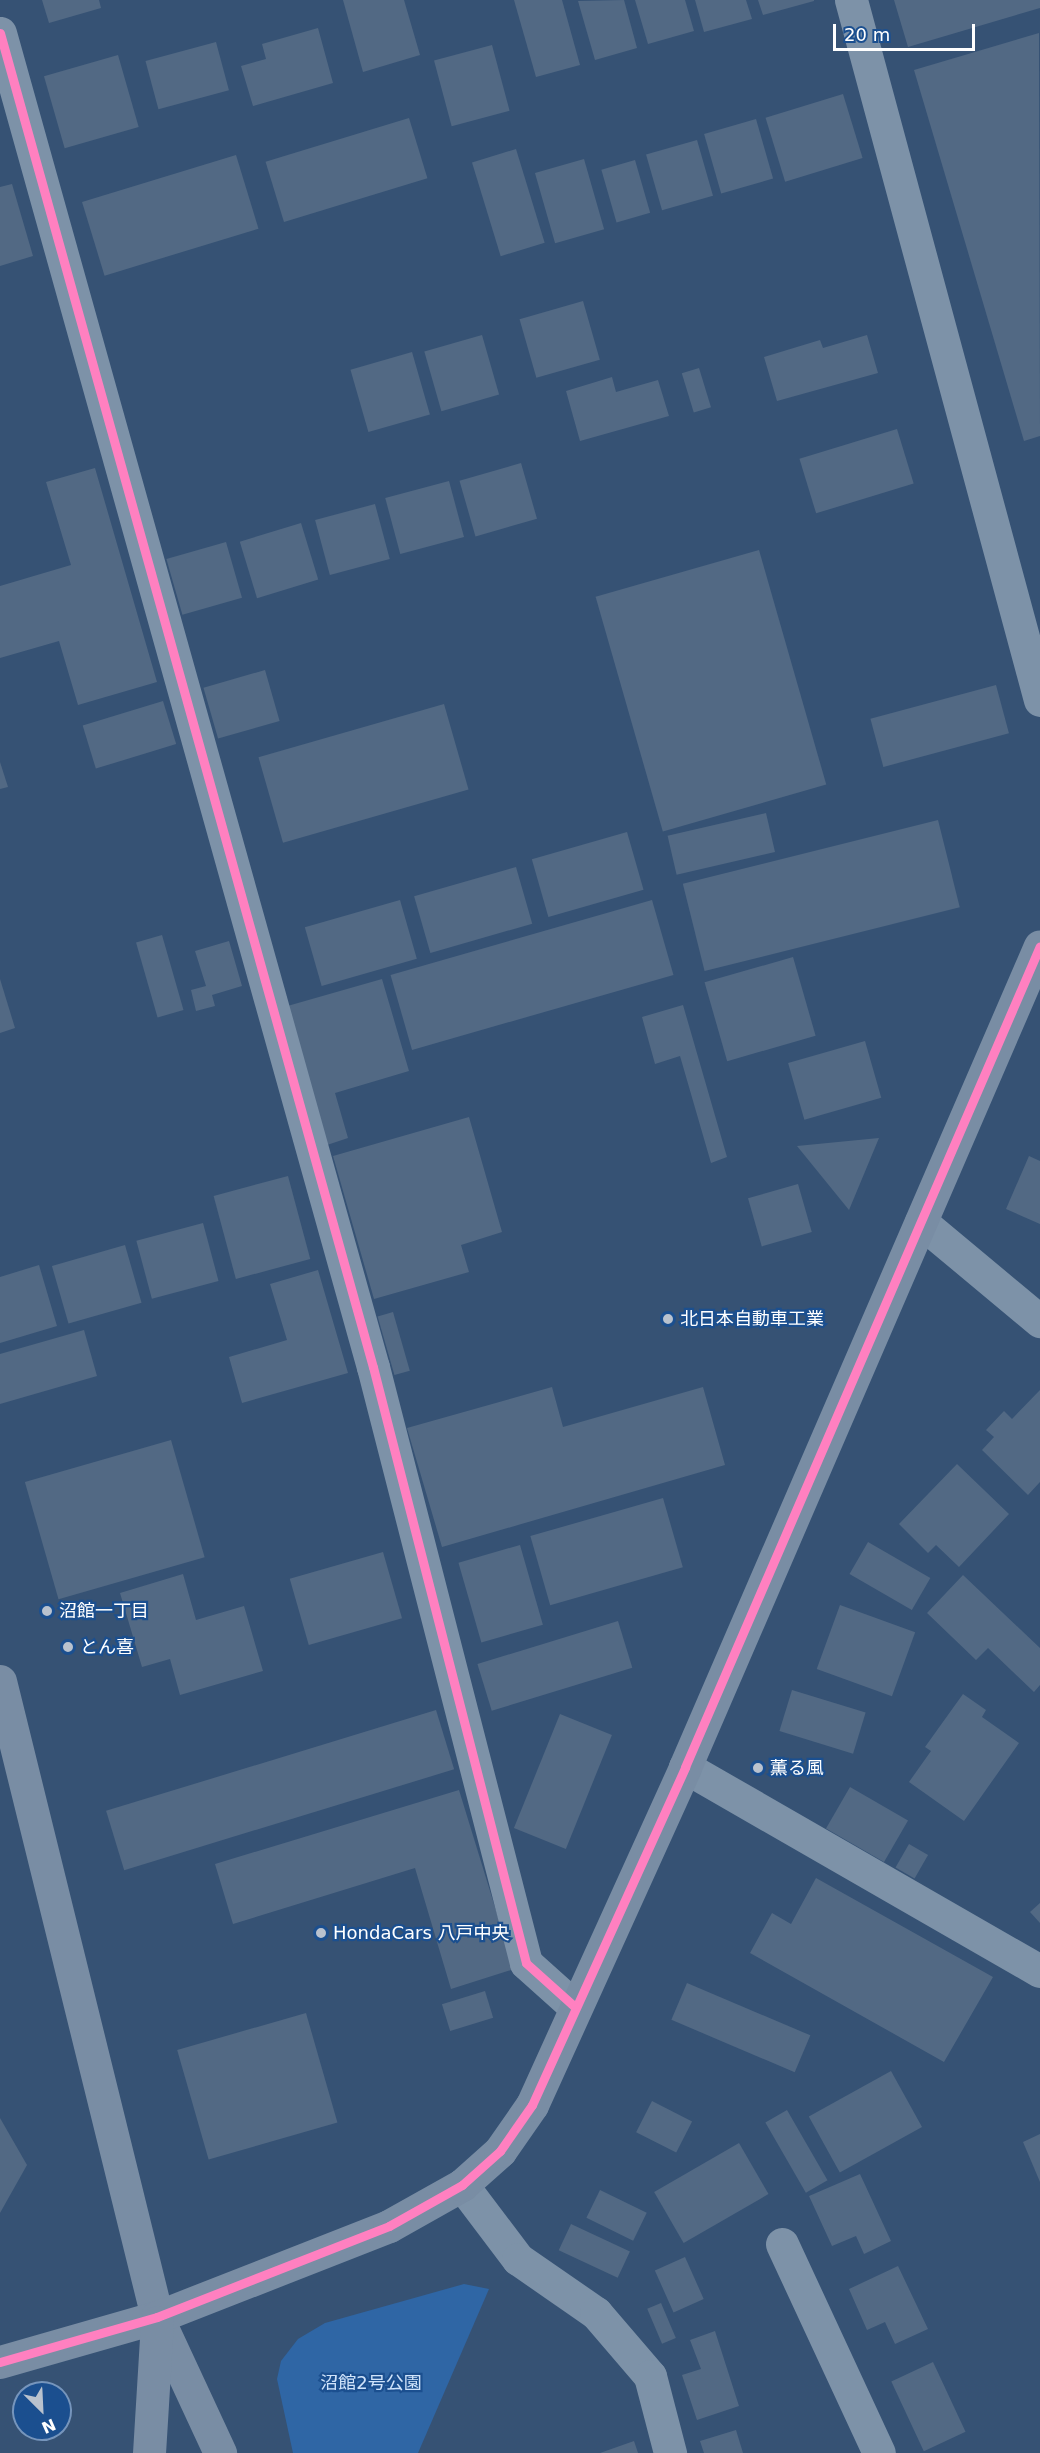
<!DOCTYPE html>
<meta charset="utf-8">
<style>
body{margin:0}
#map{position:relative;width:1040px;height:2453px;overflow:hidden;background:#365274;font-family:"DejaVu Sans","Noto Sans JP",sans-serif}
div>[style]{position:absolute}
.green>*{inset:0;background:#2f66a5}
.building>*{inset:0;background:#526984;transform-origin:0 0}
.street>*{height:33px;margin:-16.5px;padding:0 16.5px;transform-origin:16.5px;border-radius:16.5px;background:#7d92a8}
.secondary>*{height:33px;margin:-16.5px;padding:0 16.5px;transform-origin:16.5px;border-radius:16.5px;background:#798da4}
.cycleway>*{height:9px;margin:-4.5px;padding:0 4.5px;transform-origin:4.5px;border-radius:4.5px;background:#ff80c0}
.dots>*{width:16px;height:16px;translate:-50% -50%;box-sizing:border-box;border:3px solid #1b4f8f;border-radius:50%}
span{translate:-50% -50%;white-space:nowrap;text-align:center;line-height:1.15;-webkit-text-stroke:4.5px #1b4f8f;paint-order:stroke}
.poi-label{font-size:18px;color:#fff}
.left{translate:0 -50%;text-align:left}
.park-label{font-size:18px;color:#cfe3fa}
.north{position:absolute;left:12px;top:2381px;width:60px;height:60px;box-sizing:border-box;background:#1b4f8f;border:2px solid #7695bc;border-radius:50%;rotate:156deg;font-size:16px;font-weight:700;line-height:24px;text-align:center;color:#fff}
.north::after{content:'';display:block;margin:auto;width:21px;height:27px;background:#b9c2ce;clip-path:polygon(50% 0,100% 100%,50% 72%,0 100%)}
.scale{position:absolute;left:833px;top:24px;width:142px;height:27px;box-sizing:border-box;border:3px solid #fff;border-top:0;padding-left:8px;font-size:18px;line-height:21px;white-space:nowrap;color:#fff;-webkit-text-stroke:4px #1b4f8f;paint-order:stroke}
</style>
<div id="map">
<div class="green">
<i style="clip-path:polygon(464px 2284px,489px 2289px,418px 2453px,293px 2453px,277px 2379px,281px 2361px,298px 2339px,325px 2323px)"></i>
</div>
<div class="building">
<i style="clip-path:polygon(42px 0,99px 0,101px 8px,49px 23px)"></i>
<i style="clip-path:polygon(343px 0,404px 0,420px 55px,363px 72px)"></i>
<i style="clip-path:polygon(514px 0,562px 0,580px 65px,536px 77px)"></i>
<i style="clip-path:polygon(624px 0,637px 48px,595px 60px,578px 1px)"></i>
<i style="clip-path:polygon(635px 0,685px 0,694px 31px,648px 44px)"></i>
<i style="clip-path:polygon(695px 0,746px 0,752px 19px,704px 32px)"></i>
<i style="clip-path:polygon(758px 0,814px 0,814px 1px,763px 15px)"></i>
<i style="clip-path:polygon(894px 0,1040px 0,1040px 8px,908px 47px)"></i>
<i style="clip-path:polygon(318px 28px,333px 83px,253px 106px,241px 66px,266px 59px,262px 44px)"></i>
<i style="clip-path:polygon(1039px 33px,1040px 436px,1024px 441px,914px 70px)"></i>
<i style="left:216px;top:42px;width:50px;height:73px;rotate:75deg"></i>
<i style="left:492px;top:45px;width:68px;height:60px;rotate:75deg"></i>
<i style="left:118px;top:55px;width:75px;height:77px;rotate:74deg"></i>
<i style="left:843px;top:94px;width:67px;height:81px;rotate:73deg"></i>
<i style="left:409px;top:118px;width:63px;height:150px;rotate:73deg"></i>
<i style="left:756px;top:119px;width:62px;height:54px;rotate:74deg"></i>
<i style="left:697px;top:140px;width:58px;height:53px;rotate:74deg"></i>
<i style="left:516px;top:149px;width:98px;height:46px;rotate:73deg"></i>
<i style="left:236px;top:155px;width:77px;height:161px;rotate:73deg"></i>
<i style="left:584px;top:159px;width:73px;height:51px;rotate:74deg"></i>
<i style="left:635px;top:160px;width:55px;height:35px;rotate:74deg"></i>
<i style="clip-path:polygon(12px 184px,33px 256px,0 266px,0 187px)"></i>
<i style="left:583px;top:301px;width:61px;height:66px;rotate:74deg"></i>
<i style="left:482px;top:335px;width:62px;height:60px;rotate:74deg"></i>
<i style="clip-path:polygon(867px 335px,878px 373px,777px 401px,764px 357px,820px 340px,823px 348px)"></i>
<i style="left:412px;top:352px;width:65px;height:64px;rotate:74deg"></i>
<i style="left:699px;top:368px;width:41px;height:18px;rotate:73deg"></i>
<i style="clip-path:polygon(612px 377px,616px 392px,658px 380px,669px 416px,580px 441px,566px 391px)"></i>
<i style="left:897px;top:429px;width:57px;height:102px;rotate:73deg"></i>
<i style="left:521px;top:463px;width:58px;height:64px;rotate:74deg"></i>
<i style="clip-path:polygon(95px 468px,157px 682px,78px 705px,59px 641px,0 658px,0 586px,71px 565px,46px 482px)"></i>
<i style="left:449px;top:481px;width:58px;height:66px;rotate:75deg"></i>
<i style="left:375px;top:504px;width:57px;height:62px;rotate:75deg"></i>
<i style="left:301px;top:523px;width:59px;height:64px;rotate:73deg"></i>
<i style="left:226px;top:542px;width:58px;height:62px;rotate:74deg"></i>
<i style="left:759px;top:550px;width:244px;height:170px;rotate:74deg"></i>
<i style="left:265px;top:670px;width:53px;height:64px;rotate:74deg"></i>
<i style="left:996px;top:685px;width:50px;height:130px;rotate:75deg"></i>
<i style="left:163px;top:701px;width:45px;height:84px;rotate:73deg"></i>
<i style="left:444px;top:704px;width:89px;height:193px;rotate:74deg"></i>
<i style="clip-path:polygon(0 762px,8px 787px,0 789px)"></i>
<i style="left:766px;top:813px;width:40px;height:101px;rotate:77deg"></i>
<i style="left:938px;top:820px;width:90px;height:263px;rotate:76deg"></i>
<i style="left:627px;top:832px;width:60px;height:99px;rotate:74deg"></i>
<i style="left:516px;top:867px;width:59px;height:106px;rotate:74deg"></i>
<i style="left:400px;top:900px;width:61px;height:99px;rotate:74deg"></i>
<i style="left:652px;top:900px;width:78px;height:272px;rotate:74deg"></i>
<i style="left:162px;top:935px;width:78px;height:27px;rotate:74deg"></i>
<i style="clip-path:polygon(229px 941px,242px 986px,212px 995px,215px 1006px,196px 1011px,191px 990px,206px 986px,195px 951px)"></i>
<i style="left:793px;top:957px;width:82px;height:92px;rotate:74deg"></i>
<i style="clip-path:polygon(0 979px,15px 1028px,0 1033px)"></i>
<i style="clip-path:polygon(382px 979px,409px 1071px,335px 1093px,348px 1138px,324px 1146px,284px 1007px)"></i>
<i style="clip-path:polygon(683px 1005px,727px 1157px,711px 1163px,680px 1056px,655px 1064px,642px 1017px)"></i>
<i style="left:865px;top:1041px;width:59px;height:80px;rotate:74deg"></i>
<i style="clip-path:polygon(469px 1117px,502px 1232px,461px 1245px,469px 1272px,374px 1299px,333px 1156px)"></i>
<i style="clip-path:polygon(879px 1138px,849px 1210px,797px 1146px)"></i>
<i style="clip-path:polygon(1029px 1156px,1040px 1161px,1040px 1224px,1006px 1209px)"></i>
<i style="left:288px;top:1176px;width:86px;height:77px;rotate:75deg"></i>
<i style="left:798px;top:1184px;width:50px;height:52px;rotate:74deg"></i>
<i style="left:203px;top:1223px;width:60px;height:69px;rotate:75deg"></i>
<i style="left:125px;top:1245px;width:60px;height:76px;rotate:74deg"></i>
<i style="clip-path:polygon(39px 1265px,57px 1326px,0 1343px,0 1277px)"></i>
<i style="clip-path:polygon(318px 1270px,348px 1373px,242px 1403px,229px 1357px,287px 1340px,270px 1284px)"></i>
<i style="left:393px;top:1312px;width:61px;height:16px;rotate:74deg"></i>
<i style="clip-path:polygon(84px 1330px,97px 1376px,0 1404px,0 1354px)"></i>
<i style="clip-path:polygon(552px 1387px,563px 1427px,703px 1387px,725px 1465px,442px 1547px,407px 1428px)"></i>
<i style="clip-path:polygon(1040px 1390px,1040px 1482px,1028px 1495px,982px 1450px,994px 1437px,986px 1430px,1004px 1411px,1012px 1419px)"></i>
<i style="left:171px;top:1440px;width:122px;height:152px;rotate:74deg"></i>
<i style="clip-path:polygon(957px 1464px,1009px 1514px,959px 1567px,936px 1545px,928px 1553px,899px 1524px)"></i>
<i style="left:663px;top:1498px;width:72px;height:138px;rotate:74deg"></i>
<i style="left:868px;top:1542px;width:72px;height:37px;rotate:30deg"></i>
<i style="left:520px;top:1545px;width:83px;height:64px;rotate:74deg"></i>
<i style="left:383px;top:1552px;width:69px;height:97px;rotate:74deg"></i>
<i style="clip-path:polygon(183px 1574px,196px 1620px,244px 1606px,263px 1671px,180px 1695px,170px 1659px,142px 1667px,120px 1593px)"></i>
<i style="clip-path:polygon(963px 1575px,1040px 1648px,1040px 1685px,1034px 1692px,988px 1648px,976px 1660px,927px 1613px)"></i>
<i style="left:840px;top:1605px;width:80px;height:68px;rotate:20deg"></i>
<i style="left:618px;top:1621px;width:49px;height:147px;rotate:73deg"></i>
<i style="left:792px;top:1690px;width:77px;height:43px;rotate:17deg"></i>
<i style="clip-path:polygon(963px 1694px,986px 1710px,982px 1717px,1019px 1743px,964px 1821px,909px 1782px,931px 1751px,925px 1747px)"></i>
<i style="left:436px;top:1710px;width:62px;height:345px;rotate:73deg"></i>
<i style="left:560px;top:1714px;width:56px;height:123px;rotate:22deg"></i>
<i style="left:850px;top:1787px;width:67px;height:48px;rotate:30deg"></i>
<i style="clip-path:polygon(459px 1790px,514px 1969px,451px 1989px,415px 1868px,233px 1924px,215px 1864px)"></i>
<i style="left:909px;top:1844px;width:22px;height:27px;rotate:30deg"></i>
<i style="clip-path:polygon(816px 1878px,993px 1977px,944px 2062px,750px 1953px,772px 1913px,791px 1924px)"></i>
<i style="clip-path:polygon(1040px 1903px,1040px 1923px,1030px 1912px)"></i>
<i style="left:687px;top:1983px;width:134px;height:40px;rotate:23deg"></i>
<i style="left:485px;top:1991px;width:28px;height:45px;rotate:73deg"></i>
<i style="left:306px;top:2013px;width:114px;height:134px;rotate:74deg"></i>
<i style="left:891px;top:2071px;width:64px;height:94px;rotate:61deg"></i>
<i style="left:652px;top:2101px;width:45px;height:35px;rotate:27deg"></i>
<i style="left:787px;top:2110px;width:81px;height:25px;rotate:60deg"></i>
<i style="clip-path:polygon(0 2118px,27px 2165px,0 2213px)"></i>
<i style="clip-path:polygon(1040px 2134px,1040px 2182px,1023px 2142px)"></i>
<i style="left:739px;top:2143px;width:59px;height:98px;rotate:60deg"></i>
<i style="clip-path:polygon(860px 2174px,891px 2241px,864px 2254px,856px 2236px,832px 2246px,809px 2196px)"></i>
<i style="left:600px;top:2190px;width:52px;height:31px;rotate:26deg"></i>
<i style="left:571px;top:2224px;width:65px;height:29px;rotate:25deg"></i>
<i style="left:685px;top:2257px;width:46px;height:33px;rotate:66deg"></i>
<i style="clip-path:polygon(898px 2266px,928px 2329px,895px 2344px,885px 2322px,867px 2330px,849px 2289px)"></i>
<i style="left:661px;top:2303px;width:38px;height:15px;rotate:67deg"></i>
<i style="clip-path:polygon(715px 2331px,739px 2406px,697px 2420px,682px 2375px,701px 2369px,690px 2340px)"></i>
<i style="left:933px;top:2362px;width:77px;height:46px;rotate:65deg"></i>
<i style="clip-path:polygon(736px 2430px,743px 2453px,704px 2453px,700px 2441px)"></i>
<i style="clip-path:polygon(634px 2441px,638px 2453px,600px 2453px)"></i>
</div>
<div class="street">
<i style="left:851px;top:0;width:725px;rotate:74.89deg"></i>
<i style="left:0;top:33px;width:1385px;rotate:74.38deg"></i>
<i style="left:373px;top:1367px;width:615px;rotate:75.6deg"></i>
<i style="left:526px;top:1963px;width:66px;rotate:41.9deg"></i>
<i style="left:921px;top:1222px;width:155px;rotate:39.8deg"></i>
<i style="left:685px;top:1767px;width:409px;rotate:29.9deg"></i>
<i style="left:462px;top:2185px;width:93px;rotate:52.9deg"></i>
<i style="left:518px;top:2259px;width:95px;rotate:34.7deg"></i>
<i style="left:596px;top:2313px;width:83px;rotate:49.4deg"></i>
<i style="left:650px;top:2376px;width:80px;rotate:75.4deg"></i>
<i style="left:782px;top:2244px;width:230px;rotate:65.1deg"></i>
</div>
<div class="secondary">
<i style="left:0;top:1681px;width:655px;rotate:76.13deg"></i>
<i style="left:157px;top:2317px;width:150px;rotate:65.1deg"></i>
<i style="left:0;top:2362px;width:163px;rotate:-16deg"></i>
<i style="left:157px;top:2317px;width:249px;rotate:-21.4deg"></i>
<i style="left:389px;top:2226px;width:84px;rotate:-29.3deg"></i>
<i style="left:462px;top:2185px;width:51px;rotate:-41.8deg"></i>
<i style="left:500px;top:2151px;width:56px;rotate:-55.2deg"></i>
<i style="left:532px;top:2105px;width:371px;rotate:-65.6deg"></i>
<i style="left:685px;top:1767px;width:894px;rotate:-66.62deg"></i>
<i style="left:149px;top:2453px;width:131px;rotate:-86.5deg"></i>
</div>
<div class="cycleway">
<i style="left:0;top:33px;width:1385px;rotate:74.38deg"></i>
<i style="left:373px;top:1367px;width:615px;rotate:75.6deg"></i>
<i style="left:526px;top:1963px;width:66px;rotate:41.9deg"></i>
<i style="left:0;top:2362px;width:163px;rotate:-16deg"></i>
<i style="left:157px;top:2317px;width:249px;rotate:-21.4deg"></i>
<i style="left:389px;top:2226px;width:84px;rotate:-29.3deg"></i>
<i style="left:462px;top:2185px;width:51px;rotate:-41.8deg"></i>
<i style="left:500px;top:2151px;width:56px;rotate:-55.2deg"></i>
<i style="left:532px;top:2105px;width:371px;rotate:-65.6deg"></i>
<i style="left:685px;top:1767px;width:894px;rotate:-66.62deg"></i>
</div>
<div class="dots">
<i style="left:668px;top:1319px;background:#b9c2ce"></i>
<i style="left:47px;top:1611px;background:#b9c2ce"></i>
<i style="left:68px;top:1647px;background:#b9c2ce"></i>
<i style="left:758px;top:1768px;background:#b9c2ce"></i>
<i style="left:321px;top:1933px;background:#b9c2ce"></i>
</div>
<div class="poi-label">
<span class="left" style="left:680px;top:1319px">北日本自動車工業</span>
<span class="left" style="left:59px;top:1611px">沼館一丁目</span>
<span class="left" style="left:80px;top:1647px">とん喜</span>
<span class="left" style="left:770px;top:1768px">薫る風</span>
<span class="left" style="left:333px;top:1933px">HondaCars 八戸中央</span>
</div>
<div class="park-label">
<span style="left:371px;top:2383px">沼館2号公園</span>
</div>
<div class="north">N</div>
<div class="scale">20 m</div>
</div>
